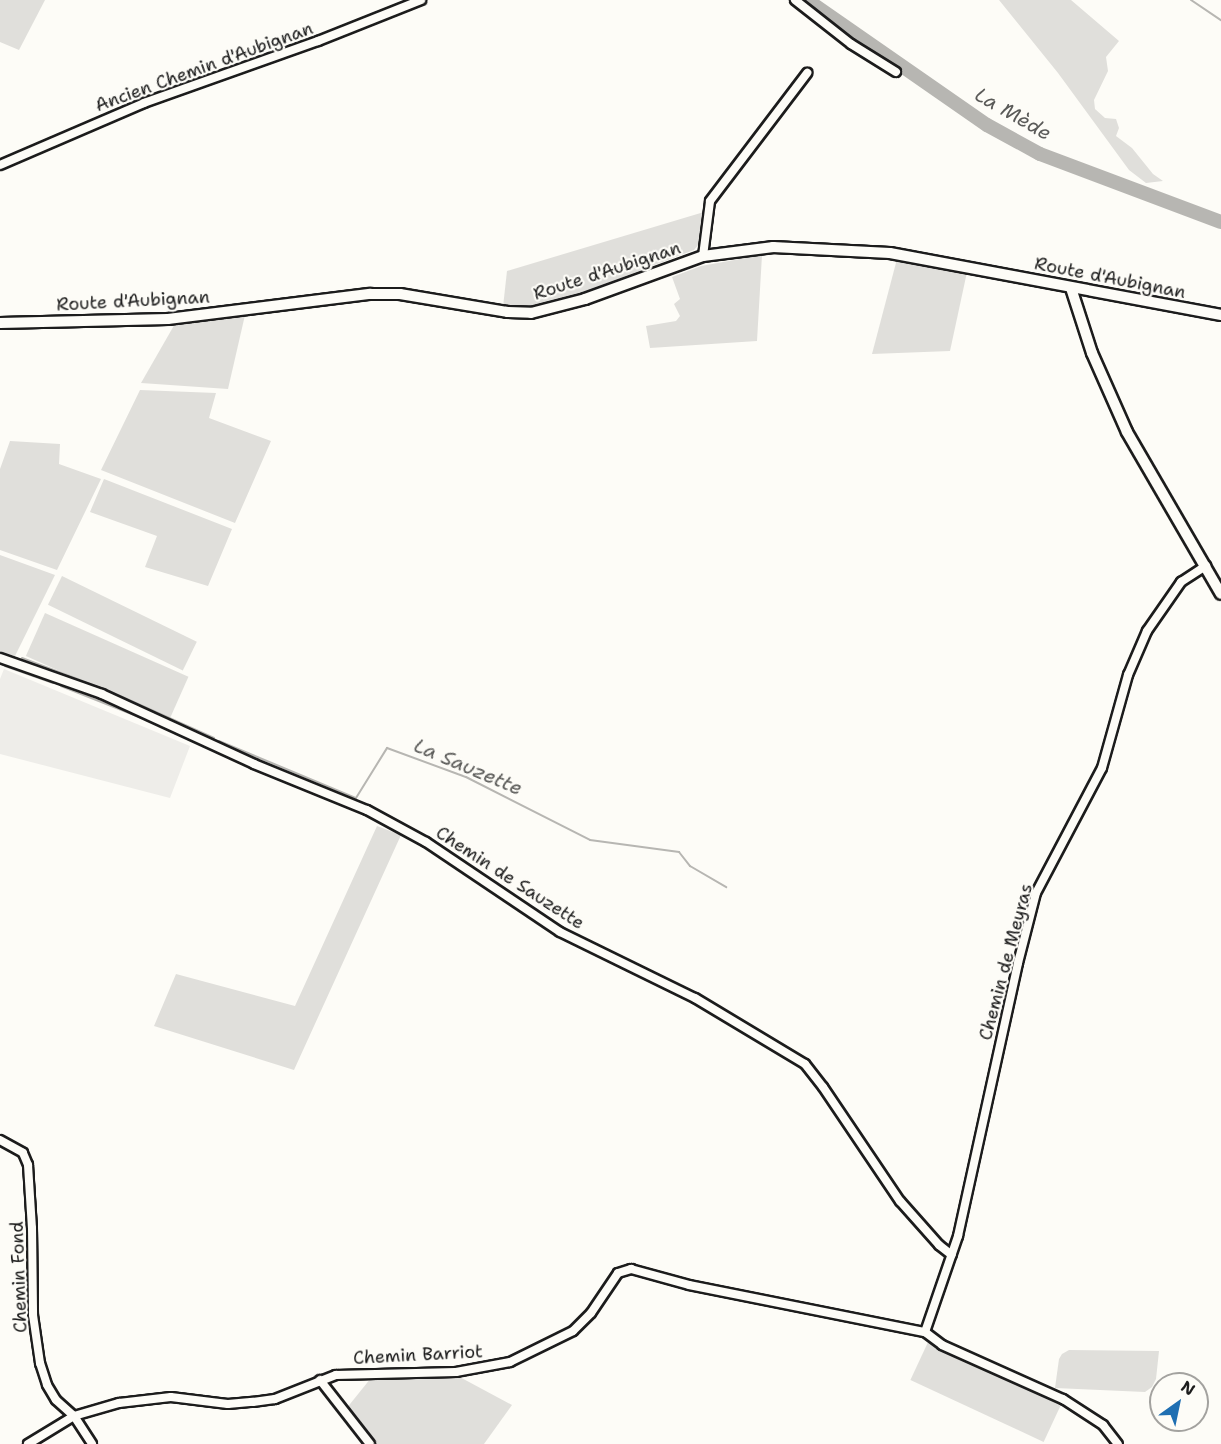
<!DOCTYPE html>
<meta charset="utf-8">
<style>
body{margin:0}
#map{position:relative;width:1221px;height:1444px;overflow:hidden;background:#fdfcf7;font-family:"Shantell Sans",sans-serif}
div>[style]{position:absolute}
.built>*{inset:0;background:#eeede9}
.green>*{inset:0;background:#e0dfdb;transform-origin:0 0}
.stream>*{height:2px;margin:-1px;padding:0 1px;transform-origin:1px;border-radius:1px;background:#b7b6b2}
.river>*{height:14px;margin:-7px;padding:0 7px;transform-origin:7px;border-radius:7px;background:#b7b6b2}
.roads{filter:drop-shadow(2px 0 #1c1c1c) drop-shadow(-2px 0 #1c1c1c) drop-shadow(0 2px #1c1c1c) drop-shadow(0 -2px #1c1c1c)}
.street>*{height:8px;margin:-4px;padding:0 4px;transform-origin:4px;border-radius:4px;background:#fdfcf7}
.secondary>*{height:10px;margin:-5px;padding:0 5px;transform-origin:5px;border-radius:5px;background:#fdfcf7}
span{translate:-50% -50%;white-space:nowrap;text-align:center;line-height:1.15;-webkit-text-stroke:4.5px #fdfcf7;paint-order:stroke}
.street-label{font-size:18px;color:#1c1c1c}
.water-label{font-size:20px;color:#5a5a58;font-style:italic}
.north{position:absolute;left:1149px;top:1372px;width:60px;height:60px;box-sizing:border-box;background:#fdfcf7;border:2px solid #a3a29f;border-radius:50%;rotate:33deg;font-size:16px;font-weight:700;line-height:24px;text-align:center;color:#1c1c1c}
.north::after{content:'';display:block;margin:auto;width:21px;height:27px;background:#1f6fb2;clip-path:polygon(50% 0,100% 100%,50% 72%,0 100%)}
</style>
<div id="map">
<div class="built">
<i style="clip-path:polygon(4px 669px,190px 746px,170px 798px,0 754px,0 679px)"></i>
</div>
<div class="green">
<i style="clip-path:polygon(0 0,45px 0,19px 50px,0 42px)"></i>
<i style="clip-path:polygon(999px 0,1071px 0,1119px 41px,1106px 57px,1108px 71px,1094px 100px,1095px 109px,1105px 118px,1116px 119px,1119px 128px,1116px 136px,1132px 148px,1153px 174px,1163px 181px,1146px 183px,1129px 170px,1058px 73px)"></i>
<i style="clip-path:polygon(704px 212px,700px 243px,694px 250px,571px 297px,533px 306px,503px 307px,507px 271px)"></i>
<i style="clip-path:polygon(762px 255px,757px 341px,650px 348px,646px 326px,676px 321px,680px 316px,674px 304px,680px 299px,672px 277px,701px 266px)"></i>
<i style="clip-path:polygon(897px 259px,967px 272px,950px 351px,872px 354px)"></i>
<i style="clip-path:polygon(245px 315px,228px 389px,141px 383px,176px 322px)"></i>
<i style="clip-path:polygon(140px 390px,216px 393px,209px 418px,271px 441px,235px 523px,101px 470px)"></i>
<i style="clip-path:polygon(10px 441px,60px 444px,59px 464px,101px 479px,57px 570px,0 550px,0 469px)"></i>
<i style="clip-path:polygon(104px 479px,232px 529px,208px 586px,145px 567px,157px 536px,90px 512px)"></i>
<i style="clip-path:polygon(0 555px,55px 575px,15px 656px,0 652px)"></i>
<i style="left:62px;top:576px;width:150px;height:32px;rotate:26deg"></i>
<i style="left:45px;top:613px;width:157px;height:47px;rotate:24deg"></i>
<i style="clip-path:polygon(377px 826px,401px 835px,294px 1070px,154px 1026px,176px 974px,295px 1006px)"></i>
<i style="left:929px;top:1340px;width:147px;height:44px;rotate:25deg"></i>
<i style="clip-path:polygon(1069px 1350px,1159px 1351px,1156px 1379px,1152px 1387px,1145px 1392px,1055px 1388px,1059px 1359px,1062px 1354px)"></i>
<i style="clip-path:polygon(456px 1375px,512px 1405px,484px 1444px,374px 1444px,346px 1409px,371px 1378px)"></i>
</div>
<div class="stream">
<i style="left:1191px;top:0;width:36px;rotate:34deg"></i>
<i style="left:22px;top:658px;width:93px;rotate:20.8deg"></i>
<i style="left:109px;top:691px;width:115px;rotate:24.1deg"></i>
<i style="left:5px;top:666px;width:51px;rotate:19.5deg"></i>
<i style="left:61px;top:686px;width:122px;rotate:21.7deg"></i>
<i style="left:219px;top:741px;width:148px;rotate:22.6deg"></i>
<i style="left:356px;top:798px;width:59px;rotate:-58.2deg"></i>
<i style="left:387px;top:748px;width:84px;rotate:20.2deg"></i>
<i style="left:466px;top:777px;width:139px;rotate:26.9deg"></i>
<i style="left:590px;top:840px;width:90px;rotate:7.7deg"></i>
<i style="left:679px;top:852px;width:18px;rotate:52deg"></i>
<i style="left:690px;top:866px;width:42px;rotate:30.3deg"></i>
</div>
<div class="river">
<i style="left:807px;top:0;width:219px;rotate:34.8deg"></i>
<i style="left:987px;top:125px;width:60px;rotate:28.7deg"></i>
<i style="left:1040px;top:154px;width:193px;rotate:20.6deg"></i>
</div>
<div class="roads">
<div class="street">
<i style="left:795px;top:0;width:71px;rotate:38.2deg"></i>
<i style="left:851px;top:44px;width:53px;rotate:31.9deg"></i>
<i style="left:0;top:165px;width:157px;rotate:-23.3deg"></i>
<i style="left:144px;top:103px;width:185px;rotate:-19.6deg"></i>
<i style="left:318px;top:41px;width:111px;rotate:-21.7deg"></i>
<i style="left:703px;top:256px;width:55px;rotate:-82.7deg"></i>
<i style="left:710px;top:201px;width:161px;rotate:-52.8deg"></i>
<i style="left:0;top:658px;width:108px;rotate:19.4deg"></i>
<i style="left:102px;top:694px;width:167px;rotate:24.7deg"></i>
<i style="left:254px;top:764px;width:122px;rotate:22.2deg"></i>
<i style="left:367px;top:810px;width:67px;rotate:28.5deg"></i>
<i style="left:426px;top:842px;width:161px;rotate:33.9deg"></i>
<i style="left:560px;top:932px;width:150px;rotate:26.1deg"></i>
<i style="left:695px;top:998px;width:128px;rotate:31deg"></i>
<i style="left:805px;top:1064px;width:29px;rotate:52deg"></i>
<i style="left:823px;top:1087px;width:138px;rotate:56deg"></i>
<i style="left:900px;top:1201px;width:59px;rotate:48.4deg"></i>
<i style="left:939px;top:1245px;width:16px;rotate:38deg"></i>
<i style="left:0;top:1140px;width:26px;rotate:29deg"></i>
<i style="left:23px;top:1153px;width:13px;rotate:67deg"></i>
<i style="left:28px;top:1165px;width:63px;rotate:86.4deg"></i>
<i style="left:32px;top:1228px;width:87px;rotate:89.3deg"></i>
<i style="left:33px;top:1315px;width:49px;rotate:81.7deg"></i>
<i style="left:40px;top:1363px;width:23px;rotate:72deg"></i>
<i style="left:47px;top:1385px;width:17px;rotate:59deg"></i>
<i style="left:56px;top:1400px;width:24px;rotate:42deg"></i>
<i style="left:74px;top:1416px;width:33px;rotate:57deg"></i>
<i style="left:925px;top:1332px;width:102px;rotate:-71deg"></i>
<i style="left:958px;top:1236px;width:280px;rotate:-77.6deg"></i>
<i style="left:1018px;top:963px;width:72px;rotate:-75.6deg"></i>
<i style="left:1036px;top:893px;width:141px;rotate:-62.2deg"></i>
<i style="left:1102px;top:768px;width:97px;rotate:-74.4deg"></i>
<i style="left:1128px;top:675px;width:48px;rotate:-66.6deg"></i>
<i style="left:1147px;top:631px;width:60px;rotate:-55.2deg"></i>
<i style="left:1181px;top:582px;width:30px;rotate:-33deg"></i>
<i style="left:320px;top:1380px;width:81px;rotate:52deg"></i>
<i style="left:28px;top:1444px;width:54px;rotate:-31.3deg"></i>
<i style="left:74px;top:1416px;width:47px;rotate:-16.1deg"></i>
<i style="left:119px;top:1403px;width:52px;rotate:-6.6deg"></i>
<i style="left:171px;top:1397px;width:57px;rotate:7deg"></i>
<i style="left:228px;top:1404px;width:25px;rotate:-5deg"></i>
<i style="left:253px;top:1402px;width:22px;rotate:-8deg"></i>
<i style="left:275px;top:1399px;width:66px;rotate:-21.5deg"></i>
<i style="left:336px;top:1375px;width:120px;rotate:-1.4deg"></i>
<i style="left:456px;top:1372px;width:55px;rotate:-10.5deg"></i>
<i style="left:510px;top:1362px;width:70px;rotate:-26.2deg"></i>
<i style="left:573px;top:1331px;width:25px;rotate:-45deg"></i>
<i style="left:591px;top:1313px;width:48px;rotate:-56deg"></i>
<i style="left:618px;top:1273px;width:14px;rotate:-17deg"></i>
<i style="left:631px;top:1269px;width:60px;rotate:15.4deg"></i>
<i style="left:689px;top:1285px;width:241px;rotate:11.3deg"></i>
<i style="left:925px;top:1332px;width:21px;rotate:37deg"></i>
<i style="left:942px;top:1345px;width:133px;rotate:24.1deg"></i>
<i style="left:1063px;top:1399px;width:48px;rotate:33deg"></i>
<i style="left:1103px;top:1425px;width:24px;rotate:52deg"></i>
</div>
<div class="secondary">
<i style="left:1071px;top:288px;width:68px;rotate:72.1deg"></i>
<i style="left:1092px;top:353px;width:86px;rotate:66.1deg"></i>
<i style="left:1127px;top:432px;width:187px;rotate:59.9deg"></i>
<i style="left:0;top:323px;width:168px;rotate:-1.4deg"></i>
<i style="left:168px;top:319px;width:204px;rotate:-7.1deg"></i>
<i style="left:370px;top:294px;width:30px"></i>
<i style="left:400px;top:294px;width:109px;rotate:9.5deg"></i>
<i style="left:508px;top:312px;width:23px;rotate:2deg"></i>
<i style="left:531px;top:313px;width:56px;rotate:-14.5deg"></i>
<i style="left:585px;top:299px;width:126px;rotate:-20deg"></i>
<i style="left:703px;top:256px;width:71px;rotate:-7.3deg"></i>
<i style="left:773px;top:247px;width:117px;rotate:2.9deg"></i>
<i style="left:890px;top:253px;width:337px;rotate:10.6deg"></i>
</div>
</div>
<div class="street-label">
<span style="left:204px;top:67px;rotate:-20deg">Ancien Chemin d'Aubignan</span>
<span style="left:607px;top:271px;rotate:-18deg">Route d'Aubignan</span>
<span style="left:1110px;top:278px;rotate:11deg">Route d'Aubignan</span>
<span style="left:133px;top:301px;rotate:-3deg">Route d'Aubignan</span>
<span style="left:510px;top:878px;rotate:33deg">Chemin de Sauzette</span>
<span style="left:1006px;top:962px;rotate:-75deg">Chemin de Meyras</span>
<span style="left:19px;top:1277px;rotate:-92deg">Chemin Fond</span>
<span style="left:418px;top:1355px;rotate:-3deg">Chemin Barriot</span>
</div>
<div class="water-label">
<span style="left:1013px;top:114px;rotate:30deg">La Mède</span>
<span style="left:468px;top:767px;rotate:23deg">La Sauzette</span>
</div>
<div class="north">N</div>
</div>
